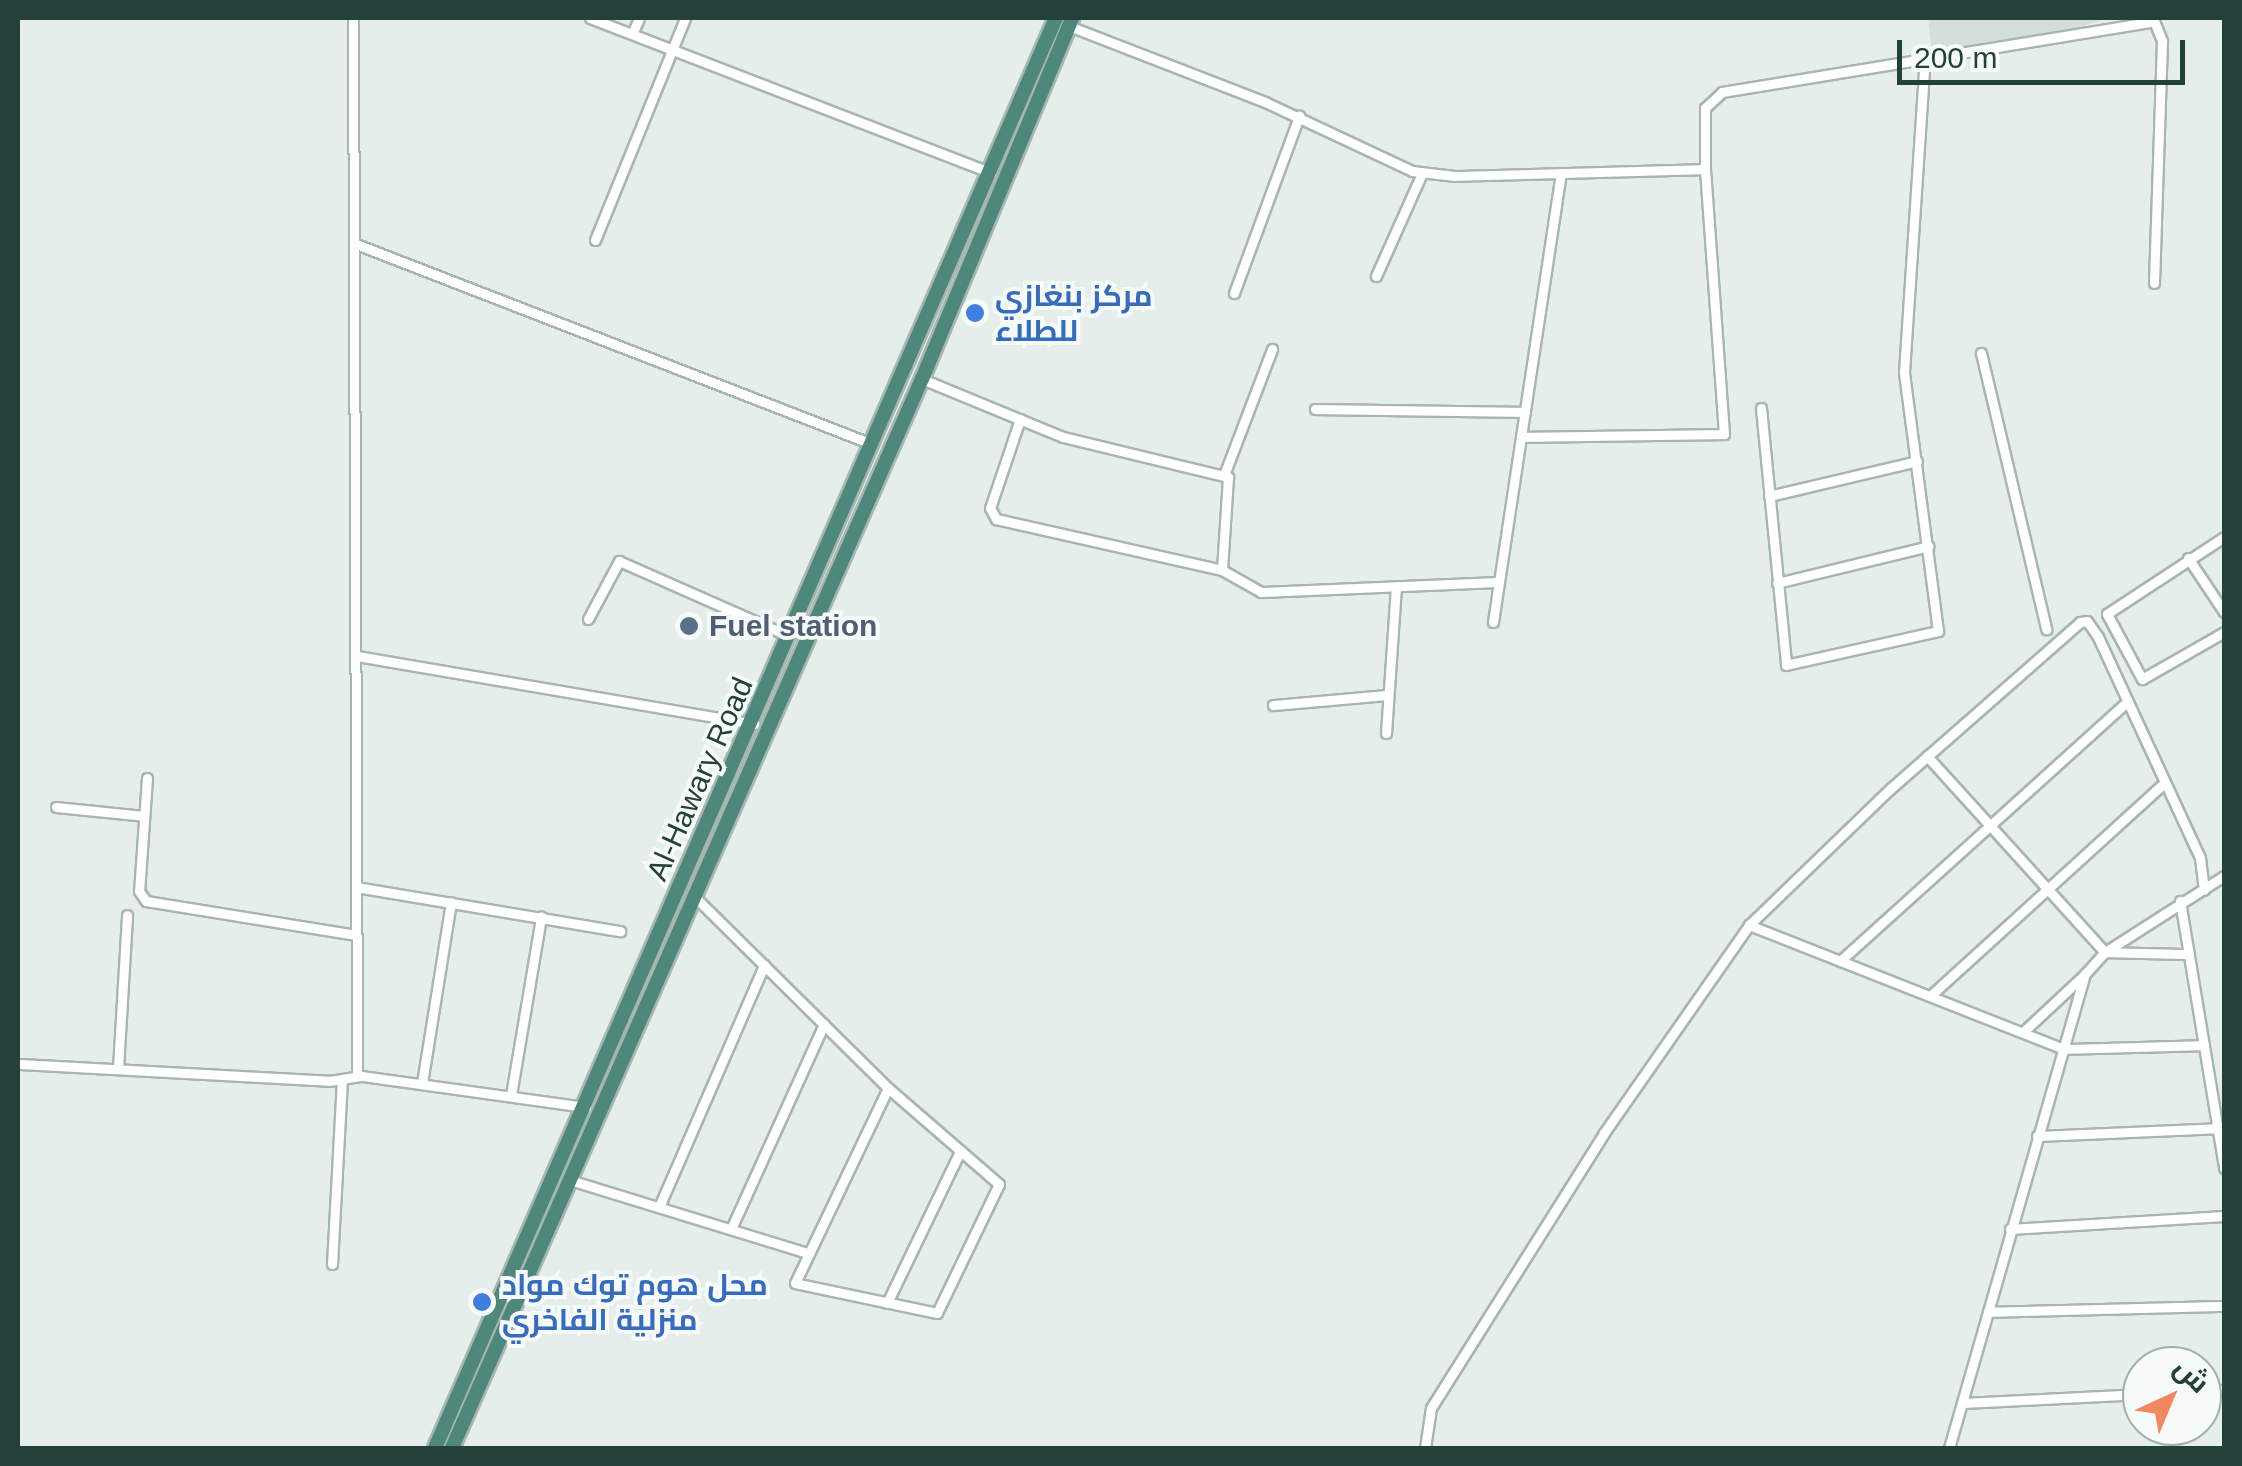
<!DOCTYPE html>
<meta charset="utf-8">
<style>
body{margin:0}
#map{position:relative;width:2242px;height:1466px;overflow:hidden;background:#e6eeeb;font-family:Helvetica,Cairo,sans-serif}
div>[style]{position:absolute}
.built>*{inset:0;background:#d4deda}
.roads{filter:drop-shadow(2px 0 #a8b6b2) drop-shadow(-2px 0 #a8b6b2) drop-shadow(0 2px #a8b6b2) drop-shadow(0 -2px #a8b6b2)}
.minor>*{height:9px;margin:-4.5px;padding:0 4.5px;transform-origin:4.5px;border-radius:4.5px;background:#fff}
.trunk>*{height:14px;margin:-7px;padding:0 7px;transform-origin:7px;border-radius:7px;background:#4e887c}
.dots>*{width:28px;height:28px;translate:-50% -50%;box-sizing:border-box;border:5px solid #f6faf8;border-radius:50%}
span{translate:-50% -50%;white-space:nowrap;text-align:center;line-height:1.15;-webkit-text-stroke:8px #f6faf8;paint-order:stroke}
.shop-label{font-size:30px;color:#366cbe;font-weight:700}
.left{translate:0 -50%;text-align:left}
.service-label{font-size:30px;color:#4e5e75;font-weight:700}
.street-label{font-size:30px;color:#24403a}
.frame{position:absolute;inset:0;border:20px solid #24403a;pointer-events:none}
.north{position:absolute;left:2122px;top:1346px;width:100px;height:100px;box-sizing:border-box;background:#f6faf8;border:2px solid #a2b0ac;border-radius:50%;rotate:44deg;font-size:28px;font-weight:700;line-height:40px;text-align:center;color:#24403a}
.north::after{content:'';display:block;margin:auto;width:35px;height:45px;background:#f08962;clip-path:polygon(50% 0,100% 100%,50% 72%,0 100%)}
.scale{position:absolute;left:1897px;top:40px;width:288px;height:45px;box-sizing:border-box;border:5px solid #24403a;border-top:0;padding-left:12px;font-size:30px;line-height:35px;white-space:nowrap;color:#24403a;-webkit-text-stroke:8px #f6faf8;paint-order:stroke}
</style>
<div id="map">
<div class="built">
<i style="clip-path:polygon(1928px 18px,2110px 18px,1934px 67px)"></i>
</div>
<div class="roads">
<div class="minor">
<i style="left:353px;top:18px;width:1058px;rotate:89.78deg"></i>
<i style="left:590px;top:18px;width:430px;rotate:21.1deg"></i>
<i style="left:1069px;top:26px;width:210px;rotate:21.2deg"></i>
<i style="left:1265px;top:102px;width:162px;rotate:25.1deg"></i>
<i style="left:1412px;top:171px;width:43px;rotate:6.6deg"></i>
<i style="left:1455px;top:176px;width:250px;rotate:-1.6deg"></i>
<i style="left:632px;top:34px;width:17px;rotate:-66deg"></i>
<i style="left:595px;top:240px;width:240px;rotate:-67.9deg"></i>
<i style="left:356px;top:244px;width:553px;rotate:21.19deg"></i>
<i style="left:1376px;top:276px;width:113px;rotate:-65.9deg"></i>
<i style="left:1234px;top:293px;width:189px;rotate:-69.8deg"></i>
<i style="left:1981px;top:353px;width:284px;rotate:76.7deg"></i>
<i style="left:922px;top:379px;width:152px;rotate:22.4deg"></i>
<i style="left:1063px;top:437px;width:170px;rotate:13.6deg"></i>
<i style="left:1228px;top:477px;width:93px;rotate:93.7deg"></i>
<i style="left:1222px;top:570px;width:45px;rotate:29.4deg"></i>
<i style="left:1261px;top:592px;width:238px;rotate:-2.4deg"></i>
<i style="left:1761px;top:408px;width:258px;rotate:84.4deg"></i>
<i style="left:1786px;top:665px;width:156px;rotate:-12.6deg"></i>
<i style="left:1938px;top:631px;width:261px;rotate:-97.5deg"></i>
<i style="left:1904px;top:372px;width:319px;rotate:-86.2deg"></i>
<i style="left:1315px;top:409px;width:210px;rotate:0.8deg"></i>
<i style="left:1020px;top:419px;width:94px;rotate:108.6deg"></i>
<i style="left:990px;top:508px;width:13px;rotate:61deg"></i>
<i style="left:996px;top:519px;width:232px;rotate:12.7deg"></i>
<i style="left:1521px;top:437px;width:203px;rotate:-0.8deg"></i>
<i style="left:1724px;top:434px;width:266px;rotate:-94.1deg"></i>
<i style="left:1705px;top:169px;width:61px;rotate:-90deg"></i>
<i style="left:1705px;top:108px;width:23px;rotate:-43deg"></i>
<i style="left:1722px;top:92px;width:438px;rotate:-9.3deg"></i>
<i style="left:2154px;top:21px;width:22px;rotate:68deg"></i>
<i style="left:2162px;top:41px;width:242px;rotate:91.9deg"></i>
<i style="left:1224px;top:475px;width:135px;rotate:-69.1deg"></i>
<i style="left:1769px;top:496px;width:152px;rotate:-13.3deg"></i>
<i style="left:2224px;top:537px;width:140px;rotate:146.7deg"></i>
<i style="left:2107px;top:614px;width:74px;rotate:61.7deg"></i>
<i style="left:2142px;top:679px;width:95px;rotate:-29.8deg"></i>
<i style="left:2188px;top:558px;width:65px;rotate:56.3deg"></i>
<i style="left:1777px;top:583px;width:156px;rotate:-13.7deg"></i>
<i style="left:588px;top:619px;width:66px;rotate:-61.9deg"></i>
<i style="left:619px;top:561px;width:186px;rotate:23.8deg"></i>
<i style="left:1493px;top:622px;width:454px;rotate:-81.4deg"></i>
<i style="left:357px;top:656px;width:403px;rotate:9.7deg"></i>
<i style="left:1273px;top:705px;width:115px;rotate:-5deg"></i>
<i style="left:1386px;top:733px;width:146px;rotate:-86.1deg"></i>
<i style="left:1927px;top:756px;width:265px;rotate:47.8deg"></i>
<i style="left:2105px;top:952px;width:84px;rotate:1.4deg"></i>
<i style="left:147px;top:778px;width:113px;rotate:94deg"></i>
<i style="left:139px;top:891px;width:12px;rotate:55deg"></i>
<i style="left:146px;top:901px;width:213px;rotate:9.2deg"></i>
<i style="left:56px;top:807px;width:88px;rotate:5.8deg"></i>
<i style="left:356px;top:887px;width:268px;rotate:9.5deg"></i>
<i style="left:694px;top:896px;width:273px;rotate:44.7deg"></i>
<i style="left:888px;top:1088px;width:147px;rotate:40.9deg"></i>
<i style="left:999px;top:1184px;width:143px;rotate:115.7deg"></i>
<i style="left:937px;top:1313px;width:145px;rotate:-168.1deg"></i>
<i style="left:795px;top:1283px;width:216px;rotate:-64.5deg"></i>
<i style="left:2180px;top:901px;width:271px;rotate:80.6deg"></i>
<i style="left:1749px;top:925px;width:339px;rotate:21.5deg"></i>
<i style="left:2064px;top:1049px;width:140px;rotate:-1.6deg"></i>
<i style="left:1840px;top:961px;width:387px;rotate:-42.1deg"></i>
<i style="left:1930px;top:996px;width:316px;rotate:-42.3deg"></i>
<i style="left:2023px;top:1032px;width:82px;rotate:-43deg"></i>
<i style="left:20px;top:1064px;width:309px;rotate:3.1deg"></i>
<i style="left:329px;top:1081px;width:33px;rotate:-9deg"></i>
<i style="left:362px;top:1076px;width:226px;rotate:7.9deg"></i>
<i style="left:118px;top:1068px;width:153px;rotate:-86.6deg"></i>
<i style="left:422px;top:1083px;width:183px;rotate:-80.9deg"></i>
<i style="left:511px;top:1095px;width:181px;rotate:-80.4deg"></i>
<i style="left:2037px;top:1136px;width:181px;rotate:-2.5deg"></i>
<i style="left:570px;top:1180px;width:249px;rotate:17.1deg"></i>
<i style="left:659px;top:1207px;width:264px;rotate:-66.5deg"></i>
<i style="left:731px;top:1229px;width:225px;rotate:-65.6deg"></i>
<i style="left:2010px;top:1229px;width:214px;rotate:-3.5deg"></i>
<i style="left:332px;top:1264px;width:184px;rotate:-86.9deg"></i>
<i style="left:887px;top:1303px;width:169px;rotate:-64.3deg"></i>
<i style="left:1988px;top:1312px;width:236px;rotate:-1.5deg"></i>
<i style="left:2202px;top:1391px;width:22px;rotate:-3deg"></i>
<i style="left:1963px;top:1403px;width:179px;rotate:-2.9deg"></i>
<i style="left:1425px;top:1448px;width:40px;rotate:-81.5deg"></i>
<i style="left:1431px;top:1408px;width:325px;rotate:-57.8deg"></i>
<i style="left:1604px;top:1133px;width:254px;rotate:-55.1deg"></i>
<i style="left:1749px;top:925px;width:196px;rotate:-44deg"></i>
<i style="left:1890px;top:789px;width:253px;rotate:-41.3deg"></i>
<i style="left:2080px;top:622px;width:7px;rotate:-8deg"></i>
<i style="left:2087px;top:621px;width:19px;rotate:55deg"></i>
<i style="left:2098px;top:637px;width:243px;rotate:65.2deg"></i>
<i style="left:2200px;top:858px;width:32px;rotate:83deg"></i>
<i style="left:1949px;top:1448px;width:493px;rotate:-74deg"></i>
<i style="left:2085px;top:974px;width:30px;rotate:-48deg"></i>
<i style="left:2105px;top:952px;width:141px;rotate:-32.6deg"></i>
</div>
<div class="trunk">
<i style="left:435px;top:1448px;width:1559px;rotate:-66.53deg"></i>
<i style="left:452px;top:1448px;width:1168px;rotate:-66.27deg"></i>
<i style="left:922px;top:379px;width:391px;rotate:-67.4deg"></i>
</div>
</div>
<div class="dots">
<i style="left:975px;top:313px;background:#3f7fe0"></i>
<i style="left:689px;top:626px;background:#5c6f8a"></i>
<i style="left:482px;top:1302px;background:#3f7fe0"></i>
</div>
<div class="shop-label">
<span class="left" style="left:995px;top:313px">مركز بنغازي<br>للطلاء</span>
<span class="left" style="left:502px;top:1302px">محل هوم توك مواد<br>منزلية الفاخري</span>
</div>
<div class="service-label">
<span class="left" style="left:709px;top:626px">Fuel station</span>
</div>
<div class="street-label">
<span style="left:700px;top:779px;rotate:-66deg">Al-Hawary Road</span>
</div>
<div class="frame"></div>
<div class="north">ش</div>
<div class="scale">200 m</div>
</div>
